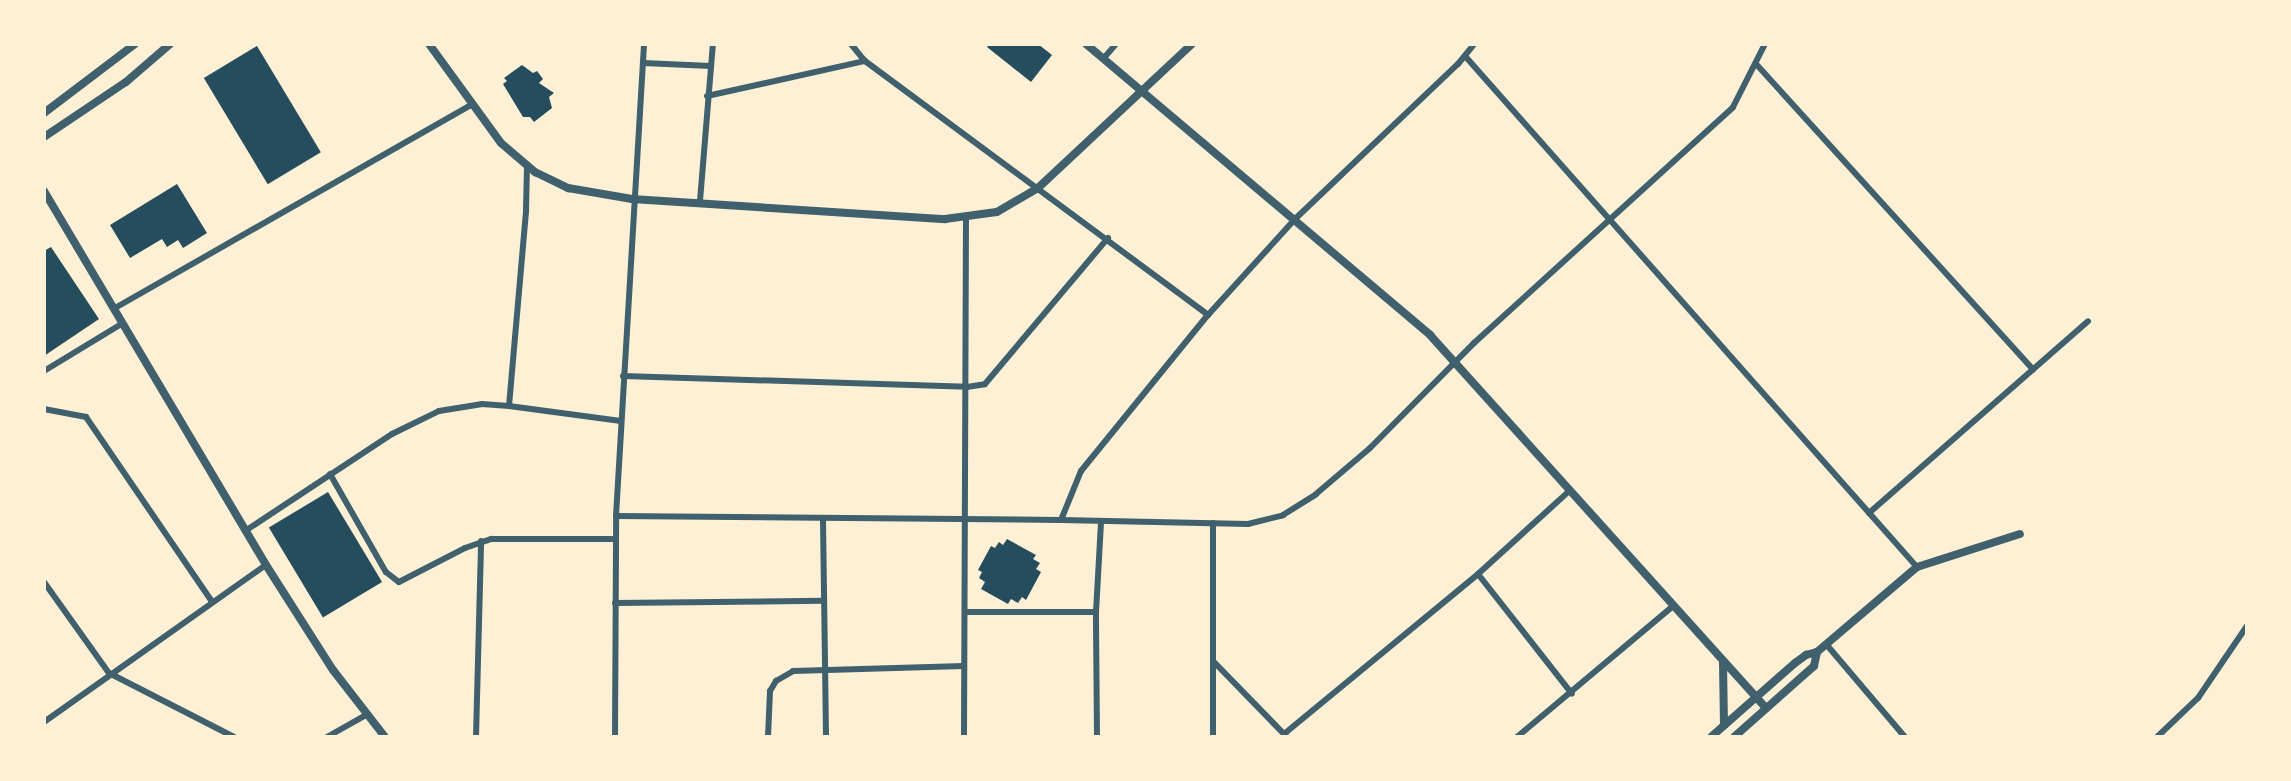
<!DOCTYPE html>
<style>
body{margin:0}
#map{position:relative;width:2291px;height:781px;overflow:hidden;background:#fdf0d5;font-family:"Roboto Condensed",sans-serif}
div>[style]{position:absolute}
.building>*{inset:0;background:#264d5e;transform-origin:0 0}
.minor>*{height:6px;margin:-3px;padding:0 3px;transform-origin:3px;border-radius:3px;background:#3f606c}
.tertiary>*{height:8px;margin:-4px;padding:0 4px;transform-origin:4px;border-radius:4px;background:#3f606c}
span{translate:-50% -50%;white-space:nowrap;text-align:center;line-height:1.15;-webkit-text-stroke:6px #fdf0d5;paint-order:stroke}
.frame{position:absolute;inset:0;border:46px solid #fdf0d5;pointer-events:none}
</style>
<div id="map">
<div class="building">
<i style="clip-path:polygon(990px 44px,1038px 44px,1052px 55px,1031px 82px,987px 47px)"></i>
<i style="left:257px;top:46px;width:124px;height:62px;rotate:59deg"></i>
<i style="clip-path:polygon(522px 65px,533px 73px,537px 71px,543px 79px,539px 83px,554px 93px,549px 97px,552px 108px,534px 122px,530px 117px,523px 117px,503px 84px,507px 81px,504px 78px)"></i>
<i style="clip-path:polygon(177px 184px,207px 233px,183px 248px,178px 240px,167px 247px,162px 239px,130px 258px,110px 225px)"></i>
<i style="clip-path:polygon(51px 247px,99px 319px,44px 356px,44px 251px)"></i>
<i style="left:328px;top:492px;width:105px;height:69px;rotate:59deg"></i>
<i style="clip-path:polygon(1007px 539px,1036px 555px,1033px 559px,1040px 563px,1036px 569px,1041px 572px,1026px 600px,1022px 597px,1018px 603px,1011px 599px,1008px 604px,981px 589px,985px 582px,979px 578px,982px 572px,978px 570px,991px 546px,995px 548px,999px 542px,1003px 545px)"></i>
</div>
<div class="minor">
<i style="left:851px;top:44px;width:22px;rotate:51deg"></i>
<i style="left:865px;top:61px;width:427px;rotate:36.5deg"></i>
<i style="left:1465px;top:56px;width:682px;rotate:48.51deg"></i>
<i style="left:1103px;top:59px;width:20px;rotate:-49deg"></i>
<i style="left:643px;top:63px;width:68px;rotate:2.5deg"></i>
<i style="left:1757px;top:65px;width:411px;rotate:47.8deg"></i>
<i style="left:707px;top:96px;width:162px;rotate:-12.5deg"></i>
<i style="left:700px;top:201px;width:158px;rotate:-85.3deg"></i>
<i style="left:115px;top:308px;width:410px;rotate:-29.7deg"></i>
<i style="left:44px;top:371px;width:92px;rotate:-31.3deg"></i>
<i style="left:623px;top:376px;width:344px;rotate:1.8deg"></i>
<i style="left:967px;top:387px;width:18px;rotate:-9deg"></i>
<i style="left:985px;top:384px;width:191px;rotate:-49.9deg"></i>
<i style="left:509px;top:406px;width:197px;rotate:-85deg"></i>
<i style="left:526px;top:210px;width:45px;rotate:-88.7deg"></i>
<i style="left:44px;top:409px;width:43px;rotate:10.8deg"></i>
<i style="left:86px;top:417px;width:224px;rotate:55.7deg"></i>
<i style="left:330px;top:474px;width:113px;rotate:60.3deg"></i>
<i style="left:386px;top:572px;width:16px;rotate:38deg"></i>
<i style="left:399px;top:582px;width:74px;rotate:-27.3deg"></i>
<i style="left:465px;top:548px;width:28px;rotate:-19deg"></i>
<i style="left:491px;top:539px;width:124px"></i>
<i style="left:1869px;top:513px;width:291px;rotate:-41.2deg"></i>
<i style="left:616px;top:516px;width:445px;rotate:0.5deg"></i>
<i style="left:1061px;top:520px;width:53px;rotate:-67.8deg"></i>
<i style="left:1081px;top:471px;width:201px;rotate:-50.9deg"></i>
<i style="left:1208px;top:315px;width:130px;rotate:-47.8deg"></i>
<i style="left:1295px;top:219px;width:225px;rotate:-43.6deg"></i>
<i style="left:1458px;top:64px;width:26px;rotate:-51deg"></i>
<i style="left:823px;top:520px;width:217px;rotate:89.2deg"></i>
<i style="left:1061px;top:520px;width:187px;rotate:1.2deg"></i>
<i style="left:1248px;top:524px;width:36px;rotate:-14deg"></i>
<i style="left:1283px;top:515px;width:39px;rotate:-32deg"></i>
<i style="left:1316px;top:494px;width:71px;rotate:-40.4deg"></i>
<i style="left:1370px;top:448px;width:148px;rotate:-45.3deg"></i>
<i style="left:1474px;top:343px;width:350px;rotate:-42.3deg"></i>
<i style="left:1733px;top:107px;width:71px;rotate:-63.1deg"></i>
<i style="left:245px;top:531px;width:176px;rotate:-33.4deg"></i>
<i style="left:392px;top:434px;width:52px;rotate:-26.1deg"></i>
<i style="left:439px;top:411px;width:44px;rotate:-9.2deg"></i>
<i style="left:482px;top:404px;width:27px;rotate:4deg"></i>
<i style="left:509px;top:406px;width:113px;rotate:7.6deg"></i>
<i style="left:1478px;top:574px;width:152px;rotate:51.9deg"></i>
<i style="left:44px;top:582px;width:112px;rotate:54.5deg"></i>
<i style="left:109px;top:673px;width:140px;rotate:27.1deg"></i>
<i style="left:615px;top:603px;width:208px;rotate:-0.6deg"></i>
<i style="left:965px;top:612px;width:131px"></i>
<i style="left:1826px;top:644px;width:122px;rotate:49.7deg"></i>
<i style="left:1213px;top:661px;width:105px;rotate:45.8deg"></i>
<i style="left:44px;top:722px;width:272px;rotate:-35.3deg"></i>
<i style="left:1284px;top:734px;width:251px;rotate:-39.5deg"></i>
<i style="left:1478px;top:574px;width:122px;rotate:-42.3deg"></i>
<i style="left:327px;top:737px;width:45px;rotate:-29.4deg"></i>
<i style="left:476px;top:737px;width:196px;rotate:-88.5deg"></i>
<i style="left:615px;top:737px;width:221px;rotate:-89.7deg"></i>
<i style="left:616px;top:516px;width:473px;rotate:-86.6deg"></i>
<i style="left:768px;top:737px;width:46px;rotate:-87.5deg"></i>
<i style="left:770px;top:691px;width:12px;rotate:-59deg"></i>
<i style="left:776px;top:681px;width:20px;rotate:-30deg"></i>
<i style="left:793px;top:671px;width:171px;rotate:-1.7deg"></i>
<i style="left:964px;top:737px;width:520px;rotate:-89.78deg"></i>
<i style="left:1097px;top:737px;width:125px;rotate:-90.5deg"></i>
<i style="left:1096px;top:612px;width:89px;rotate:-86.8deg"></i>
<i style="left:1213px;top:737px;width:214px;rotate:-90deg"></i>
<i style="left:1517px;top:737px;width:204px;rotate:-40deg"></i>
<i style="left:2157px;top:737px;width:57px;rotate:-43.6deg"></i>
<i style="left:2198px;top:698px;width:87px;rotate:-55.8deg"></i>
</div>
<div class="tertiary">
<i style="left:429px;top:44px;width:122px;rotate:54deg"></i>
<i style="left:501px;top:143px;width:45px;rotate:40.5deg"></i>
<i style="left:535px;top:172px;width:37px;rotate:26deg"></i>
<i style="left:568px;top:188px;width:65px;rotate:9.8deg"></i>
<i style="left:632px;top:199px;width:314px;rotate:3.7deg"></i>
<i style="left:945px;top:219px;width:52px;rotate:-7.7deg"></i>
<i style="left:997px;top:212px;width:48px;rotate:-30.3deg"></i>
<i style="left:1038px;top:188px;width:211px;rotate:-43.1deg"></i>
<i style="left:1086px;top:44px;width:451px;rotate:40.2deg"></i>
<i style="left:1430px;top:335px;width:502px;rotate:47.99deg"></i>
<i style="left:44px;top:113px;width:114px;rotate:-37.2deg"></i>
<i style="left:44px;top:137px;width:99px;rotate:-33.9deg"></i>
<i style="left:126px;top:82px;width:58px;rotate:-40.8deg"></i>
<i style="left:44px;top:191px;width:435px;rotate:59.3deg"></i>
<i style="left:266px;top:565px;width:125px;rotate:57.5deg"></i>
<i style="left:333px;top:670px;width:85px;rotate:52.2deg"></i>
<i style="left:1723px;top:662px;width:63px;rotate:89.1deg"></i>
<i style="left:1711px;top:737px;width:112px;rotate:-41.4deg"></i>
<i style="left:1795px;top:663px;width:14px;rotate:-36deg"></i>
<i style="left:1806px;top:655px;width:11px;rotate:-15deg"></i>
<i style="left:1817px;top:652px;width:131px;rotate:-40.4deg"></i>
<i style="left:1917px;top:567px;width:108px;rotate:-17.8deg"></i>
<i style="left:1734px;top:737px;width:107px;rotate:-41.6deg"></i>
<i style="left:1814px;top:666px;width:14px;rotate:-78deg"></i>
</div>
<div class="frame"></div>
</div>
